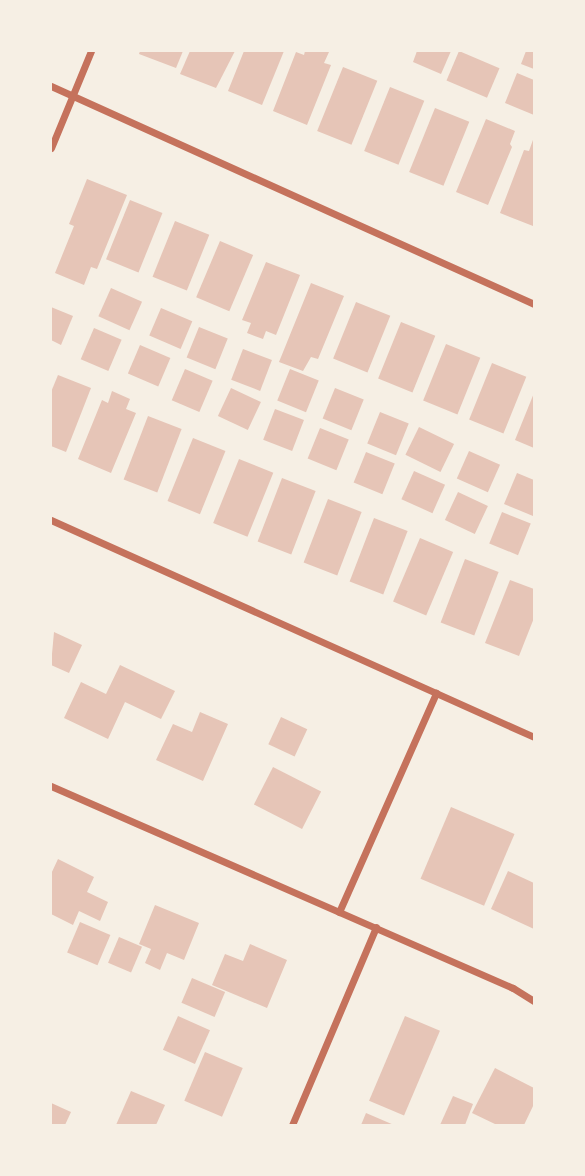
<!DOCTYPE html>
<style>
body{margin:0}
#map{position:relative;width:585px;height:1176px;overflow:hidden;background:#f6efe4;font-family:"Archivo Narrow",sans-serif}
div>[style]{position:absolute}
.building>*{inset:0;background:#e6c5b7;transform-origin:0 0}
.minor>*{height:7px;margin:-3.5px;padding:0 3.5px;transform-origin:3.5px;border-radius:3.5px;background:#c5725c}
span{translate:-50% -50%;white-space:nowrap;text-align:center;line-height:1.15;-webkit-text-stroke:7px #f6efe4;paint-order:stroke}
.frame{position:absolute;inset:0;border:52px solid #f6efe4;pointer-events:none}
</style>
<div id="map">
<div class="building">
<i style="clip-path:polygon(140px 51px,183px 51px,176px 68px,139px 54px)"></i>
<i style="clip-path:polygon(190px 51px,235px 51px,216px 88px,180px 74px)"></i>
<i style="clip-path:polygon(244px 51px,284px 51px,262px 105px,228px 91px)"></i>
<i style="clip-path:polygon(305px 51px,329px 52px,324px 63px,331px 65px,307px 125px,273px 111px,296px 52px,304px 55px)"></i>
<i style="clip-path:polygon(417px 51px,451px 51px,441px 74px,413px 62px)"></i>
<i style="left:459px;top:51px;width:44px;height:32px;rotate:23deg"></i>
<i style="clip-path:polygon(526px 51px,534px 51px,534px 69px,521px 64px)"></i>
<i style="left:343px;top:67px;width:37px;height:69px;rotate:22deg"></i>
<i style="clip-path:polygon(517px 73px,534px 80px,534px 115px,505px 103px)"></i>
<i style="left:390px;top:87px;width:37px;height:69px;rotate:22deg"></i>
<i style="left:435px;top:108px;width:37px;height:69px;rotate:22deg"></i>
<i style="clip-path:polygon(486px 119px,515px 131px,510px 144px,512px 147px,488px 205px,456px 192px)"></i>
<i style="clip-path:polygon(534px 137px,534px 223px,533px 226px,500px 213px,524px 150px,529px 151px)"></i>
<i style="clip-path:polygon(87px 179px,127px 195px,97px 269px,91px 267px,84px 285px,55px 273px,74px 226px,69px 224px)"></i>
<i style="left:130px;top:200px;width:35px;height:64px;rotate:22deg"></i>
<i style="left:175px;top:221px;width:37px;height:60px;rotate:22deg"></i>
<i style="left:220px;top:241px;width:36px;height:61px;rotate:23deg"></i>
<i style="clip-path:polygon(266px 262px,300px 275px,276px 335px,266px 331px,263px 339px,247px 333px,251px 323px,242px 320px)"></i>
<i style="clip-path:polygon(311px 283px,344px 296px,318px 359px,311px 357px,303px 371px,279px 362px)"></i>
<i style="left:111px;top:288px;width:34px;height:31px;rotate:24deg"></i>
<i style="left:356px;top:302px;width:37px;height:61px;rotate:22deg"></i>
<i style="clip-path:polygon(51px 307px,73px 316px,61px 345px,51px 340px)"></i>
<i style="left:161px;top:308px;width:34px;height:30px;rotate:23deg"></i>
<i style="left:401px;top:322px;width:37px;height:61px;rotate:22deg"></i>
<i style="left:199px;top:327px;width:31px;height:33px;rotate:22deg"></i>
<i style="left:94px;top:328px;width:30px;height:34px;rotate:23deg"></i>
<i style="left:446px;top:344px;width:37px;height:61px;rotate:22deg"></i>
<i style="left:140px;top:345px;width:33px;height:31px;rotate:23deg"></i>
<i style="left:243px;top:349px;width:31px;height:33px;rotate:21deg"></i>
<i style="left:492px;top:363px;width:37px;height:61px;rotate:22deg"></i>
<i style="left:185px;top:369px;width:30px;height:34px;rotate:23deg"></i>
<i style="left:290px;top:369px;width:31px;height:34px;rotate:22deg"></i>
<i style="clip-path:polygon(58px 375px,91px 388px,66px 452px,51px 446px,51px 392px)"></i>
<i style="left:231px;top:388px;width:33px;height:31px;rotate:25deg"></i>
<i style="left:335px;top:388px;width:31px;height:33px;rotate:22deg"></i>
<i style="clip-path:polygon(112px 391px,130px 399px,126px 409px,136px 413px,111px 473px,78px 459px,102px 400px,108px 403px)"></i>
<i style="clip-path:polygon(534px 393px,534px 448px,515px 440px)"></i>
<i style="left:275px;top:409px;width:31px;height:33px;rotate:21deg"></i>
<i style="left:380px;top:412px;width:31px;height:34px;rotate:22deg"></i>
<i style="left:148px;top:416px;width:36px;height:68px;rotate:21deg"></i>
<i style="left:419px;top:427px;width:39px;height:31px;rotate:26deg"></i>
<i style="left:320px;top:428px;width:31px;height:33px;rotate:22deg"></i>
<i style="left:193px;top:438px;width:35px;height:68px;rotate:22deg"></i>
<i style="left:469px;top:451px;width:34px;height:30px;rotate:24deg"></i>
<i style="left:366px;top:452px;width:31px;height:33px;rotate:22deg"></i>
<i style="left:239px;top:459px;width:37px;height:69px;rotate:22deg"></i>
<i style="left:414px;top:471px;width:34px;height:31px;rotate:24deg"></i>
<i style="clip-path:polygon(517px 473px,534px 480px,533px 516px,504px 504px)"></i>
<i style="left:282px;top:478px;width:36px;height:68px;rotate:21deg"></i>
<i style="left:458px;top:492px;width:33px;height:31px;rotate:25deg"></i>
<i style="left:328px;top:499px;width:36px;height:68px;rotate:21deg"></i>
<i style="left:502px;top:512px;width:31px;height:34px;rotate:22deg"></i>
<i style="left:374px;top:518px;width:36px;height:68px;rotate:21deg"></i>
<i style="left:420px;top:538px;width:36px;height:69px;rotate:23deg"></i>
<i style="left:465px;top:559px;width:36px;height:68px;rotate:21deg"></i>
<i style="clip-path:polygon(510px 580px,534px 589px,534px 618px,519px 656px,485px 643px)"></i>
<i style="clip-path:polygon(54px 632px,82px 645px,69px 673px,51px 665px)"></i>
<i style="clip-path:polygon(120px 665px,175px 691px,161px 719px,125px 702px,108px 739px,64px 718px,81px 682px,106px 694px)"></i>
<i style="clip-path:polygon(200px 712px,228px 724px,203px 781px,156px 760px,173px 724px,192px 732px)"></i>
<i style="left:281px;top:717px;width:29px;height:30px;rotate:25deg"></i>
<i style="left:273px;top:767px;width:54px;height:42px;rotate:27deg"></i>
<i style="left:451px;top:807px;width:69px;height:78px;rotate:23deg"></i>
<i style="clip-path:polygon(58px 859px,94px 877px,87px 892px,108px 902px,100px 921px,79px 911px,73px 925px,51px 914px,51px 874px)"></i>
<i style="clip-path:polygon(508px 871px,534px 883px,534px 929px,491px 909px)"></i>
<i style="clip-path:polygon(155px 905px,199px 923px,184px 960px,167px 953px,160px 970px,145px 963px,151px 949px,139px 944px)"></i>
<i style="left:80px;top:922px;width:33px;height:33px;rotate:23deg"></i>
<i style="left:119px;top:937px;width:25px;height:28px;rotate:23deg"></i>
<i style="clip-path:polygon(250px 944px,287px 960px,267px 1008px,212px 985px,225px 954px,243px 961px)"></i>
<i style="left:192px;top:978px;width:36px;height:27px;rotate:23deg"></i>
<i style="left:178px;top:1016px;width:35px;height:37px;rotate:24deg"></i>
<i style="left:405px;top:1016px;width:38px;height:92px;rotate:23deg"></i>
<i style="left:205px;top:1052px;width:41px;height:53px;rotate:23deg"></i>
<i style="clip-path:polygon(495px 1068px,534px 1088px,534px 1104px,524px 1125px,497px 1125px,472px 1113px)"></i>
<i style="clip-path:polygon(131px 1091px,165px 1105px,156px 1125px,116px 1125px)"></i>
<i style="clip-path:polygon(453px 1096px,473px 1104px,465px 1125px,440px 1125px)"></i>
<i style="clip-path:polygon(51px 1103px,71px 1112px,65px 1125px,51px 1125px)"></i>
<i style="clip-path:polygon(366px 1113px,394px 1125px,361px 1125px)"></i>
</div>
<div class="minor">
<i style="left:51px;top:86px;width:530px;rotate:24.29deg"></i>
<i style="left:51px;top:148px;width:105px;rotate:-67.6deg"></i>
<i style="left:51px;top:520px;width:530px;rotate:24.19deg"></i>
<i style="left:51px;top:786px;width:504px;rotate:23.62deg"></i>
<i style="left:513px;top:988px;width:25px;rotate:32deg"></i>
<i style="left:339px;top:912px;width:240px;rotate:-66.1deg"></i>
<i style="left:292px;top:1125px;width:215px;rotate:-67deg"></i>
</div>
<div class="frame"></div>
</div>
